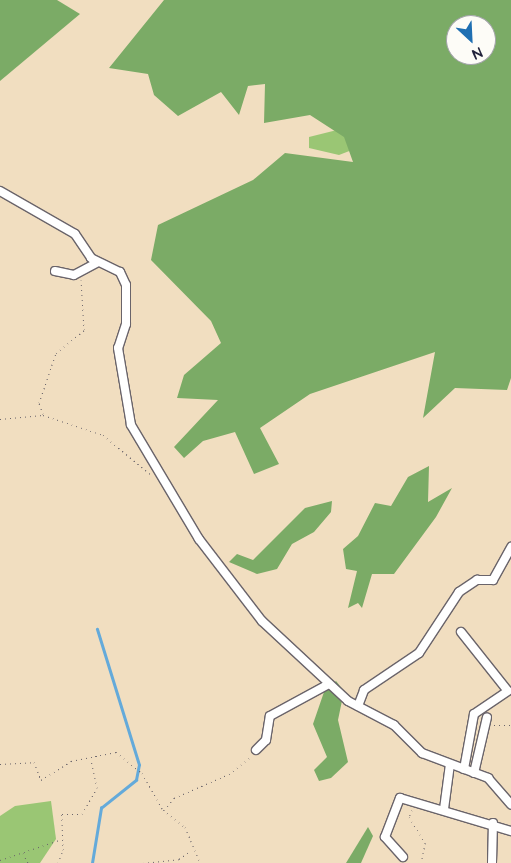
<!DOCTYPE html>
<style>
body{margin:0}
#map{position:relative;width:511px;height:863px;overflow:hidden;background:#f1dec0;font-family:"Architects Daughter",sans-serif}
div>[style]{position:absolute}
.green>*{inset:0;background:#9ac674}
.forest>*{inset:0;background:#7bab66}
.stream>*{height:2.5px;margin:-1.25px;padding:0 1.25px;transform-origin:1.25px;border-radius:1.25px;background:#64aada}
.path>*{height:1px;margin-top:-0.5px;transform-origin:0;background:repeating-linear-gradient(90deg,#6a646a 0 1px,transparent 0 5px)}
.roads{filter:drop-shadow(1px 0 #6a646a) drop-shadow(-1px 0 #6a646a) drop-shadow(0 1px #6a646a) drop-shadow(0 -1px #6a646a)}
.minor>*{height:8px;margin:-4px;padding:0 4px;transform-origin:4px;border-radius:4px;background:#fff}
span{translate:-50% -50%;white-space:nowrap;text-align:center;line-height:1.15;-webkit-text-stroke:4px #fdfcf7;paint-order:stroke}
.north{position:absolute;left:446px;top:15px;width:50px;height:50px;box-sizing:border-box;background:#fdfcf7;border:1px solid #a5a5ac;border-radius:50%;rotate:155deg;font-size:14px;font-weight:700;line-height:20px;text-align:center;color:#22223b}
.north::after{content:'';display:block;margin:auto;width:18px;height:22px;background:#1f6fb2;clip-path:polygon(50% 0,100% 100%,50% 72%,0 100%)}
</style>
<div id="map">
<div class="green">
<i style="clip-path:polygon(345px 128px,370px 143px,339px 155px,309px 148px,309px 137px)"></i>
<i style="clip-path:polygon(51px 801px,56px 839px,40px 863px,0 863px,0 816px,15px 806px)"></i>
</div>
<div class="forest">
<i style="clip-path:polygon(0 0,57px 0,80px 14px,0 81px)"></i>
<i style="clip-path:polygon(evenodd,164px 0,511px 0,511px 378px,507px 390px,455px 388px,423px 418px,435px 352px,310px 394px,260px 428px,279px 464px,254px 474px,235px 432px,203px 441px,184px 458px,174px 447px,218px 400px,177px 398px,184px 375px,221px 343px,211px 321px,151px 260px,158px 225px,253px 180px,285px 153px,353px 162px,344px 137px,310px 115px,264px 123px,265px 84px,248px 86px,239px 115px,221px 92px,178px 116px,154px 95px,148px 74px,109px 68px,164px 0,456px 25px,486px 25px,486px 55px,456px 55px,456px 25px)"></i>
<i style="clip-path:polygon(429px 466px,428px 502px,452px 488px,436px 517px,394px 574px,372px 574px,362px 608px,358px 603px,348px 608px,357px 571px,346px 569px,343px 549px,358px 536px,375px 503px,391px 506px,408px 477px)"></i>
<i style="clip-path:polygon(332px 501px,331px 512px,314px 532px,292px 544px,277px 569px,257px 574px,229px 562px,237px 554px,253px 560px,305px 508px)"></i>
<i style="clip-path:polygon(336px 681px,344px 691px,338px 720px,348px 762px,331px 778px,319px 781px,314px 770px,327px 757px,313px 724px,324px 692px)"></i>
<i style="clip-path:polygon(368px 827px,373px 836px,361px 863px,346px 863px)"></i>
</div>
<div class="stream">
<i style="left:92px;top:863px;width:56px;rotate:-80.7deg"></i>
<i style="left:101px;top:808px;width:45px;rotate:-38.7deg"></i>
<i style="left:136px;top:780px;width:15px;rotate:-79deg"></i>
<i style="left:139px;top:765px;width:142px;rotate:-107.2deg"></i>
</div>
<div class="path">
<i style="left:43px;top:414px;width:12px;rotate:-110deg"></i>
<i style="left:39px;top:403px;width:53px;rotate:-71.2deg"></i>
<i style="left:56px;top:353px;width:36px;rotate:-39deg"></i>
<i style="left:84px;top:330px;width:50px;rotate:-93.4deg"></i>
<i style="left:0;top:419px;width:43px;rotate:-5.3deg"></i>
<i style="left:43px;top:415px;width:63px;rotate:18.4deg"></i>
<i style="left:103px;top:435px;width:61px;rotate:39.7deg"></i>
<i style="left:494px;top:725px;width:17px"></i>
<i style="left:0;top:764px;width:34px;rotate:-3deg"></i>
<i style="left:34px;top:762px;width:19px;rotate:69deg"></i>
<i style="left:41px;top:780px;width:36px;rotate:-32deg"></i>
<i style="left:71px;top:761px;width:46px;rotate:-11.3deg"></i>
<i style="left:116px;top:752px;width:33px;rotate:39deg"></i>
<i style="left:142px;top:773px;width:43px;rotate:60.4deg"></i>
<i style="left:163px;top:810px;width:28px;rotate:38deg"></i>
<i style="left:185px;top:827px;width:39px;rotate:67deg"></i>
<i style="left:164px;top:810px;width:16px;rotate:-50deg"></i>
<i style="left:174px;top:798px;width:60px;rotate:-23.6deg"></i>
<i style="left:229px;top:774px;width:28px;rotate:-38deg"></i>
<i style="left:412px;top:810px;width:8px;rotate:113deg"></i>
<i style="left:409px;top:817px;width:31px;rotate:58deg"></i>
<i style="left:425px;top:843px;width:20px;rotate:101deg"></i>
<i style="left:23px;top:853px;width:11px;rotate:63deg"></i>
<i style="left:0;top:860px;width:65px;rotate:-18.7deg"></i>
<i style="left:58px;top:863px;width:14px;rotate:-69deg"></i>
<i style="left:63px;top:850px;width:36px;rotate:-92deg"></i>
<i style="left:62px;top:814px;width:20px"></i>
<i style="left:82px;top:814px;width:30px;rotate:-60deg"></i>
<i style="left:97px;top:788px;width:30px;rotate:-102deg"></i>
<i style="left:143px;top:863px;width:36px;rotate:-6deg"></i>
<i style="left:179px;top:859px;width:14px;rotate:-34deg"></i>
</div>
<div class="roads">
<div class="minor">
<i style="left:0;top:191px;width:86px;rotate:29.8deg"></i>
<i style="left:75px;top:234px;width:29px;rotate:56deg"></i>
<i style="left:91px;top:258px;width:32px;rotate:26deg"></i>
<i style="left:120px;top:272px;width:14px;rotate:65deg"></i>
<i style="left:126px;top:285px;width:39px;rotate:90deg"></i>
<i style="left:126px;top:324px;width:25px;rotate:108deg"></i>
<i style="left:118px;top:348px;width:78px;rotate:80.4deg"></i>
<i style="left:131px;top:425px;width:133px;rotate:59.2deg"></i>
<i style="left:199px;top:539px;width:103px;rotate:52.5deg"></i>
<i style="left:262px;top:621px;width:117px;rotate:42.9deg"></i>
<i style="left:348px;top:701px;width:52px;rotate:27.6deg"></i>
<i style="left:394px;top:725px;width:40px;rotate:45deg"></i>
<i style="left:422px;top:753px;width:71px;rotate:20.7deg"></i>
<i style="left:488px;top:778px;width:35px;rotate:49deg"></i>
<i style="left:55px;top:271px;width:19px;rotate:12deg"></i>
<i style="left:74px;top:275px;width:27px;rotate:-28deg"></i>
<i style="left:461px;top:632px;width:75px;rotate:51.5deg"></i>
<i style="left:508px;top:691px;width:41px;rotate:145.9deg"></i>
<i style="left:474px;top:714px;width:56px;rotate:100.3deg"></i>
<i style="left:358px;top:706px;width:17px;rotate:-69deg"></i>
<i style="left:364px;top:690px;width:66px;rotate:-33.9deg"></i>
<i style="left:419px;top:653px;width:73px;rotate:-56.7deg"></i>
<i style="left:459px;top:592px;width:22px;rotate:-34deg"></i>
<i style="left:477px;top:580px;width:16px"></i>
<i style="left:493px;top:580px;width:38px;rotate:-61deg"></i>
<i style="left:256px;top:750px;width:14px;rotate:-45deg"></i>
<i style="left:266px;top:740px;width:24px;rotate:-81deg"></i>
<i style="left:270px;top:716px;width:67px;rotate:-28.5deg"></i>
<i style="left:474px;top:773px;width:57px;rotate:-76.9deg"></i>
<i style="left:444px;top:809px;width:45px;rotate:-82.4deg"></i>
<i style="left:403px;top:857px;width:27px;rotate:-132deg"></i>
<i style="left:385px;top:837px;width:42px;rotate:-69deg"></i>
<i style="left:400px;top:798px;width:116px;rotate:16.6deg"></i>
<i style="left:492px;top:863px;width:40px;rotate:-88.6deg"></i>
</div>
</div>
<div class="north">N</div>
</div>
